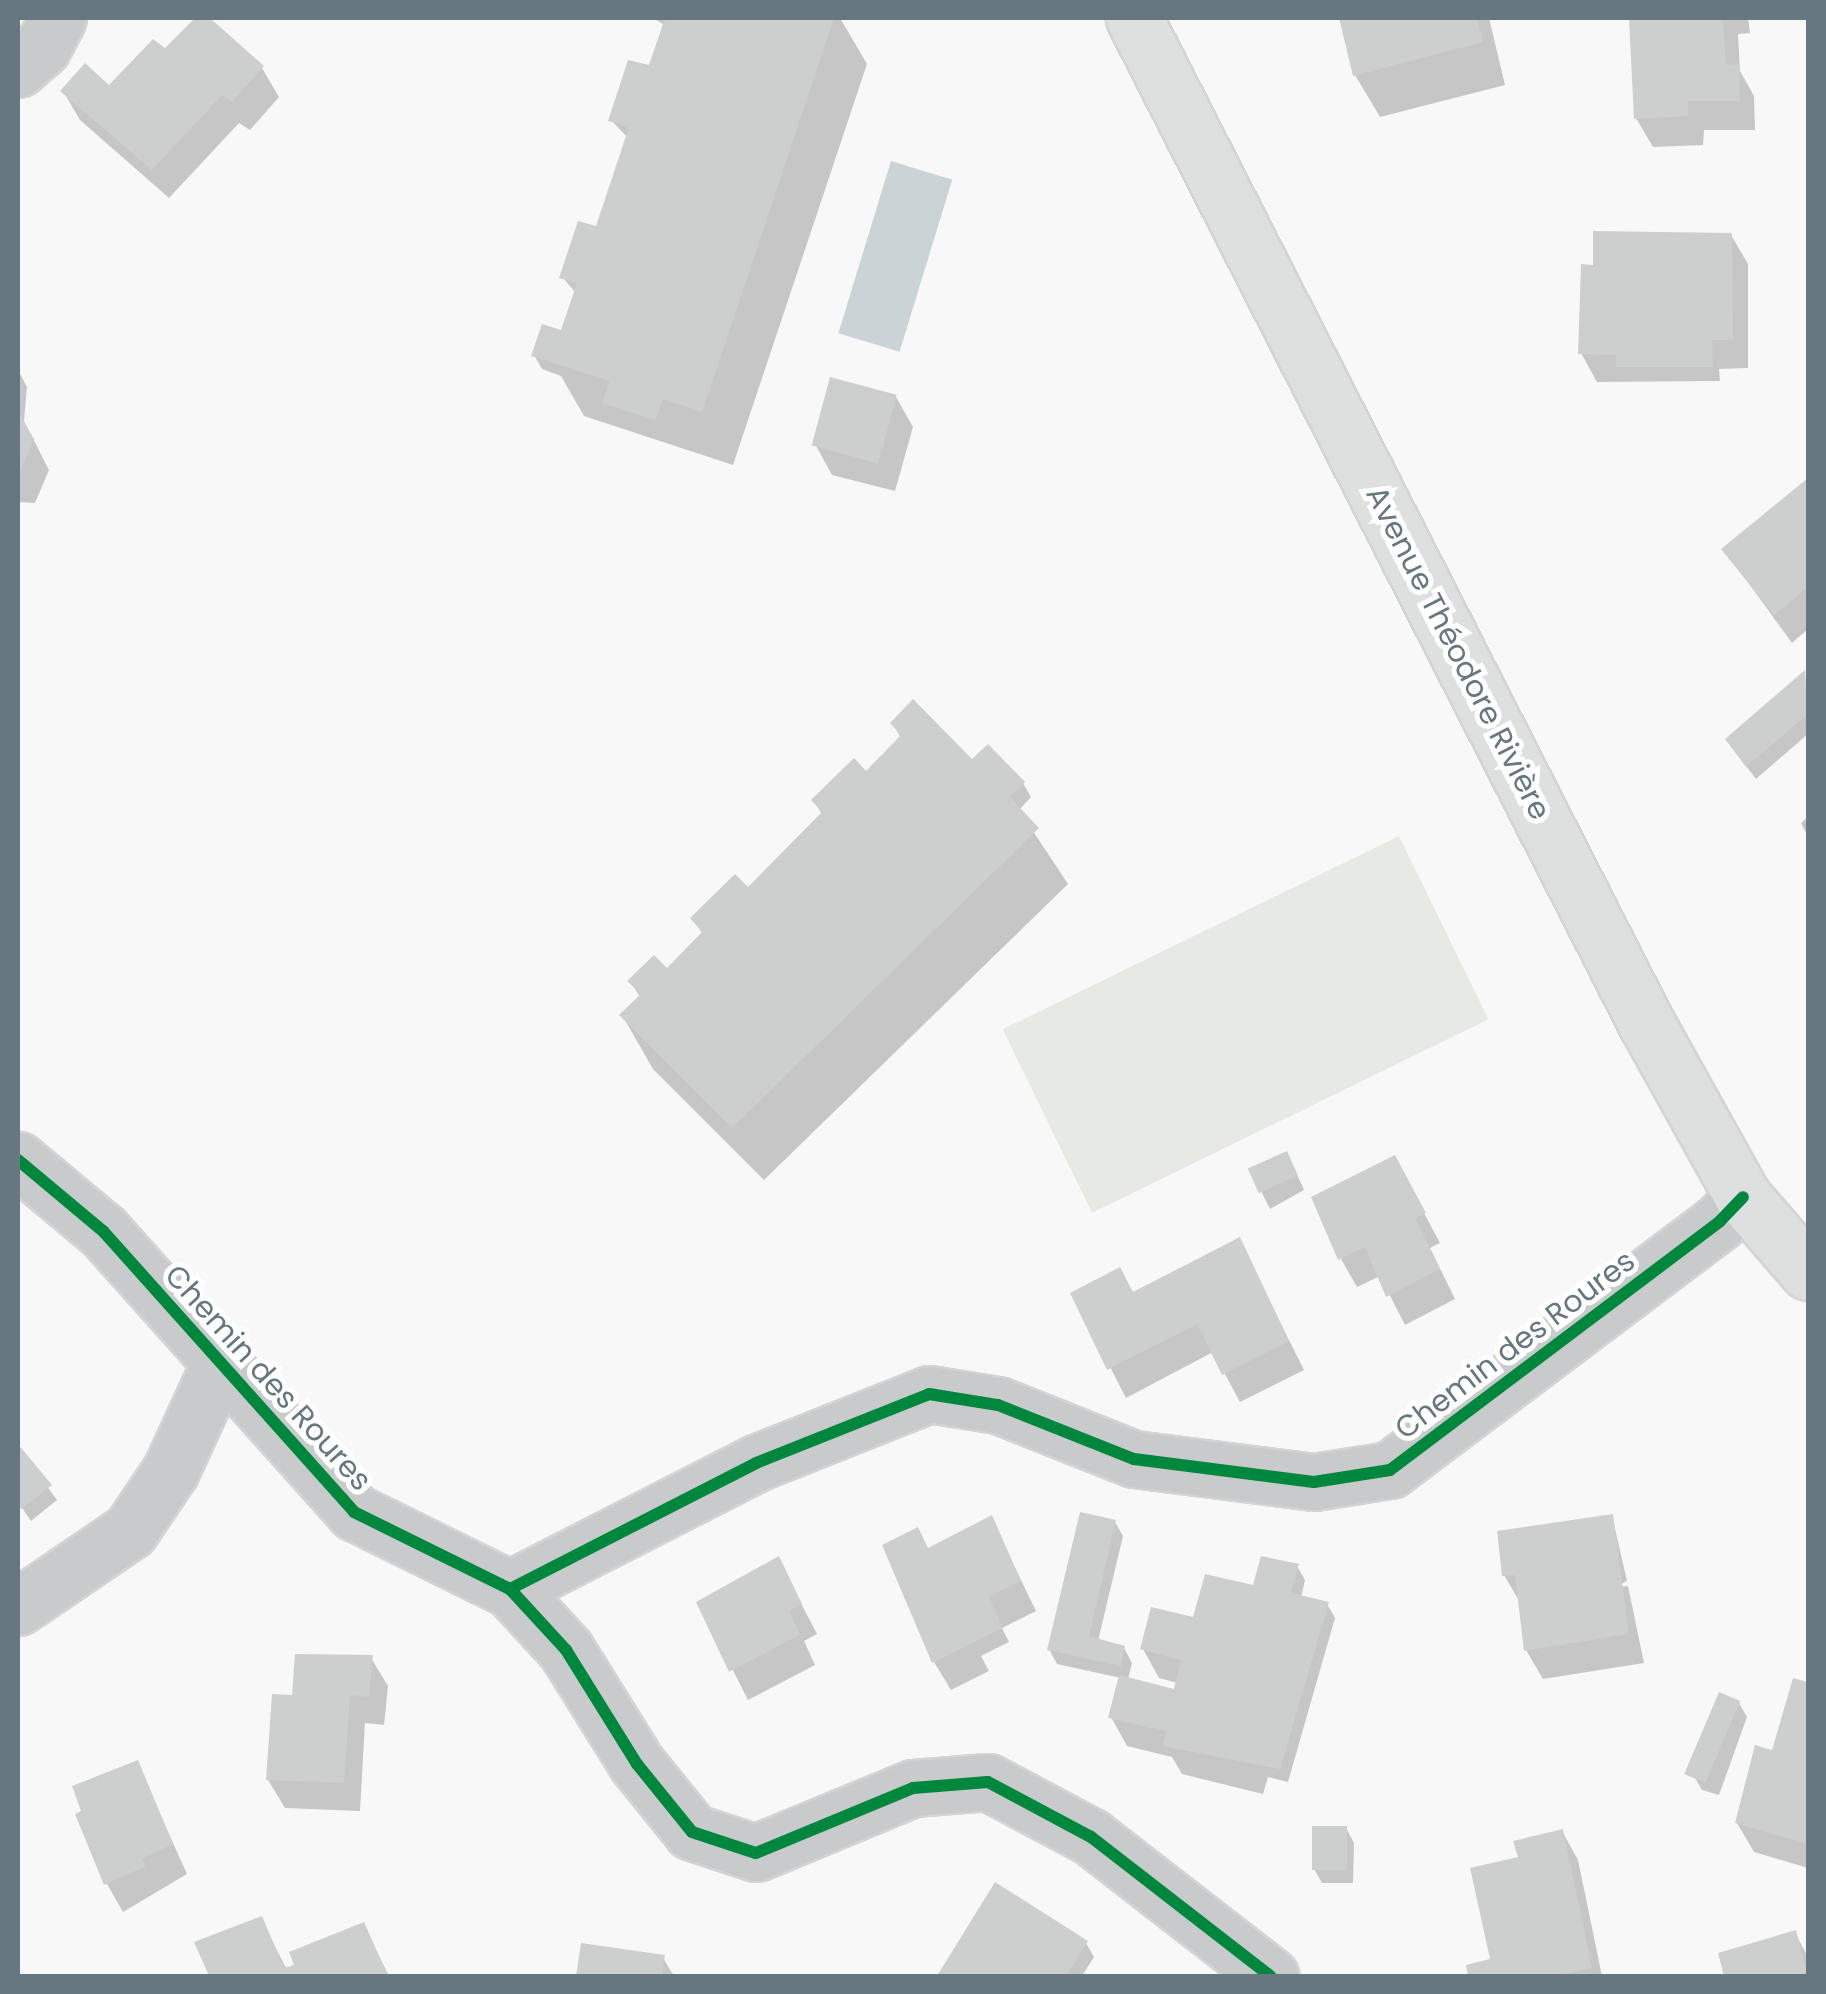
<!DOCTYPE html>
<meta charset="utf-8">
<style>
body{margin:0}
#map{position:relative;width:1826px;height:1994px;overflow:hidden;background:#f8f8f8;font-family:Poppins,sans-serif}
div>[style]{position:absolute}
.green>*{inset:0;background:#e7e9e5;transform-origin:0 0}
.water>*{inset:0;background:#cad4d6;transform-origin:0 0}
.shadow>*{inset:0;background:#0003}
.building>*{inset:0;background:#cdcfcf;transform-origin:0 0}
.roads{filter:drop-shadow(2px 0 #d3d4d5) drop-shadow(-2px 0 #d3d4d5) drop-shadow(0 2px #d3d4d5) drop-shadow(0 -2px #d3d4d5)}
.minor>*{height:55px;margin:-27.5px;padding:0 27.5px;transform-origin:27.5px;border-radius:27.5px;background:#c9cacb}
.major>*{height:55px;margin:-27.5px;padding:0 27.5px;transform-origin:27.5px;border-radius:27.5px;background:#dedfdf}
.cycleway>*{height:12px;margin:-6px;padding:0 6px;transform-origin:6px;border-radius:6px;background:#00873e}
span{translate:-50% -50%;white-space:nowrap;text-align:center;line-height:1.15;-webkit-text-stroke:10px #fff;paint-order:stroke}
.street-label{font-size:30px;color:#66777f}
.frame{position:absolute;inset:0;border:20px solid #66777f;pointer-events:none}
</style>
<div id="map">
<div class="green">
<i style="left:1399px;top:836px;width:204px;height:441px;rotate:64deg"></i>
</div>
<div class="water">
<i style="left:891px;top:161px;width:64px;height:180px;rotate:17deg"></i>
</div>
<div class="shadow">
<i style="clip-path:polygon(199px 18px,262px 68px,279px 97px,250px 130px,239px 123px,169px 198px,80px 120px,63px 91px,109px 88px,165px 51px)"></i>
<i style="clip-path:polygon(653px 18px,840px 18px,867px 64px,733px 465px,584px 416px,561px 376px,542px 369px,534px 355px,562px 336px,576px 293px,562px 277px,597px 232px,628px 138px,611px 120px,650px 72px,666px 26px)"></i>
<i style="clip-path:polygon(1342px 18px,1489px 18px,1505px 85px,1380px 117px,1355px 75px)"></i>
<i style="clip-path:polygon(1631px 18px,1748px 18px,1750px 33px,1738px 34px,1740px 71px,1754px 96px,1755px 130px,1704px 130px,1703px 145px,1653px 147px,1636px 118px)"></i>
<i style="clip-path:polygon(1731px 235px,1748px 264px,1748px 368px,1719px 369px,1720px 381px,1597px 382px,1581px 353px,1595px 268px)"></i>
<i style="clip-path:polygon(18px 370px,27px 387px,24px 421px,49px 470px,35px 503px,18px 502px)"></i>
<i style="clip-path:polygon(896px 397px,913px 427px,895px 491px,832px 475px,816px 446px)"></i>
<i style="clip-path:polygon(1808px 481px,1808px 629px,1792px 643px,1724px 549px)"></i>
<i style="clip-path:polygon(1805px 674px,1808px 734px,1756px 779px,1736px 753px)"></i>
<i style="clip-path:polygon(893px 724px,1023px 783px,1031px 797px,1019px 810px,1068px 884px,764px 1180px,653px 1069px,622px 1015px,640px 997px,630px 981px,667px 971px,703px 935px,693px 918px,747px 891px,823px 816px,814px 801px,866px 773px,901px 738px)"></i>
<i style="clip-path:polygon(1808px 817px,1808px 837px,1801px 823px)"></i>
<i style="clip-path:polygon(1294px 1168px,1304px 1190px,1270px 1209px,1251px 1171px)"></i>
<i style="clip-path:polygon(1410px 1187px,1440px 1243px,1430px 1248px,1455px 1299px,1405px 1325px,1380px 1276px,1357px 1287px,1341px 1259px)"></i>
<i style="clip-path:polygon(1239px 1240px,1304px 1370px,1240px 1402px,1213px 1352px,1126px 1398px,1073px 1295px,1133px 1295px)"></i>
<i style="clip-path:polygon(19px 1449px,57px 1500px,31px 1521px,18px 1502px)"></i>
<i style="clip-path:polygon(1612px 1516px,1627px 1581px,1616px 1587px,1628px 1586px,1644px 1663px,1543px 1679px,1526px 1650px,1521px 1604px,1504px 1575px)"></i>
<i style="clip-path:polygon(991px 1518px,1036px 1611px,1002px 1628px,1009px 1642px,981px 1656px,989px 1671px,951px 1690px,934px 1662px)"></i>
<i style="clip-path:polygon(1115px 1522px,1123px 1536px,1098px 1641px,1124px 1648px,1132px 1663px,1128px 1680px,1176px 1692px,1178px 1683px,1159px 1678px,1143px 1649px,1297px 1566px,1305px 1580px,1301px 1598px,1327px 1604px,1335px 1618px,1288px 1782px,1268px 1777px,1263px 1794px,1182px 1774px,1172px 1757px,1127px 1746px,1111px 1717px,1121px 1678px,1057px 1664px,1049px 1649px)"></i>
<i style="clip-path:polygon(778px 1559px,817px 1634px,804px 1641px,815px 1665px,748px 1700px,699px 1603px)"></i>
<i style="clip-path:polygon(371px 1658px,388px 1686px,384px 1725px,365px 1723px,360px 1811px,285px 1808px,268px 1780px,294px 1698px)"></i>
<i style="clip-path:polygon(1795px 1681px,1808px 1685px,1808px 1868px,1754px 1852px,1737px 1823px,1773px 1753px)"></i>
<i style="clip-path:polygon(1739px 1703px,1747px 1717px,1719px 1795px,1702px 1790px,1694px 1776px)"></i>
<i style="clip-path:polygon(137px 1763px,187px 1874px,123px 1912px,107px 1884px)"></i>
<i style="clip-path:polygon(1346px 1828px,1354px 1843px,1353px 1883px,1322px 1883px,1314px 1869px)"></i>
<i style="clip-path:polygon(1562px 1831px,1578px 1860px,1602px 1976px,1471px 1976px,1469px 1967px,1493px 1961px,1521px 1859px)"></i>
<i style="clip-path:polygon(996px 1885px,1086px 1943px,1094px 1957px,1082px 1976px,940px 1976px)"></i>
<i style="clip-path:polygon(261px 1919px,287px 1970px,363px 1925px,389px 1976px,212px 1976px,197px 1944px)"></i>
<i style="clip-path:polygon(1795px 1933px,1808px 1957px,1808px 1976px,1727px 1976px,1721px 1955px)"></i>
<i style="clip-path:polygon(583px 1946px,663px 1958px,674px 1976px,578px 1976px)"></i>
</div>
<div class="building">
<i style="clip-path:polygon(195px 18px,210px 18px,264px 66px,232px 102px,222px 95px,152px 170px,60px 91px,85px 63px,109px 85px,153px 39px,165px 48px)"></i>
<i style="clip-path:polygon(665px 18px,834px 18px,702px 412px,663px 399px,655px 420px,602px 403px,610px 381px,531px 356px,542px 324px,561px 330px,577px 283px,559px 278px,578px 221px,596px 226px,629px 127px,608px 121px,628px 60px,649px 65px)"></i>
<i style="clip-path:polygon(1339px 18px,1477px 18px,1483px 42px,1353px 76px)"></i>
<i style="clip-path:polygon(1629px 18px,1723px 18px,1726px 65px,1739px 64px,1740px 101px,1688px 101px,1688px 116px,1634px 119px)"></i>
<i style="clip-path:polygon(1593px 231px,1732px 233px,1733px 340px,1712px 340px,1713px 367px,1616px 367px,1616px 355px,1578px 354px,1581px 264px,1593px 265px)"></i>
<i style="left:830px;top:377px;width:69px;height:71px;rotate:15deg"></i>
<i style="clip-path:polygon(18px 412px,34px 439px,18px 477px)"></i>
<i style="clip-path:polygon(1808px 478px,1808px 587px,1774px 615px,1721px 549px)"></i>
<i style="clip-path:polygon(1805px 670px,1808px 714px,1746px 767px,1725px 739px)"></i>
<i style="clip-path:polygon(913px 699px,972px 759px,988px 744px,1025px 782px,1010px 797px,1039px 828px,732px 1128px,619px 1015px,641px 994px,627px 981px,654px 955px,667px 968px,702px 932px,690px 918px,735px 874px,748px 887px,822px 812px,811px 800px,854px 758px,866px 771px,901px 735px,890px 723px)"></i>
<i style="left:1287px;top:1151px;width:27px;height:43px;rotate:66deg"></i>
<i style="clip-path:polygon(1395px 1155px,1426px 1213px,1415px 1218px,1440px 1269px,1386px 1297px,1365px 1247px,1338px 1260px,1311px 1197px)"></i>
<i style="clip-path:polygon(1240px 1237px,1289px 1341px,1222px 1375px,1197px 1324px,1107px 1370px,1070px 1293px,1120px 1267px,1133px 1292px)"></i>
<i style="clip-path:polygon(18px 1444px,52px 1485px,21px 1509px,18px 1503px)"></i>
<i style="clip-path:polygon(1080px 1512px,1116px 1520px,1089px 1636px,1125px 1646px,1121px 1666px,1047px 1650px)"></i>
<i style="clip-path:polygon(1613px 1514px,1629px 1634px,1524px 1651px,1515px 1575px,1502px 1576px,1497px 1531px)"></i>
<i style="clip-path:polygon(992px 1515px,1021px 1581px,989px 1597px,1003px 1628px,932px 1663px,882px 1545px,918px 1527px,928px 1548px)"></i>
<i style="clip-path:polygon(779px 1556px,802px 1604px,789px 1611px,800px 1635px,729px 1672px,696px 1602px)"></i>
<i style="clip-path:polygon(1261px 1556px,1299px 1564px,1291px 1593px,1329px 1602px,1280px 1769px,1163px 1746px,1166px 1731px,1108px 1718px,1119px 1675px,1174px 1689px,1181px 1660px,1140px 1649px,1151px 1607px,1193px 1617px,1205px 1574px,1253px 1585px)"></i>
<i style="clip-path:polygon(295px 1654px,373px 1655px,369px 1697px,350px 1695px,344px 1783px,266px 1780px,272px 1694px,292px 1695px)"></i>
<i style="clip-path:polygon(1793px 1678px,1808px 1682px,1808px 1844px,1735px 1823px,1755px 1745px,1772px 1750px)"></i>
<i style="left:1719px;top:1692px;width:23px;height:89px;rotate:23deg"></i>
<i style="clip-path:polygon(138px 1760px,173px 1844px,142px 1859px,146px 1866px,104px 1885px,75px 1814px,81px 1811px,72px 1786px)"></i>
<i style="left:1312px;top:1826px;width:35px;height:44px"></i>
<i style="clip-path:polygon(1563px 1829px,1592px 1968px,1555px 1976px,1468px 1976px,1466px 1965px,1490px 1959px,1470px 1868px,1518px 1857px,1513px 1841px)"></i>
<i style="clip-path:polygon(995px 1882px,1088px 1941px,1066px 1976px,937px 1976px)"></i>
<i style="clip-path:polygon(262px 1916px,284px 1968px,294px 1965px,289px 1952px,364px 1922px,388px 1976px,209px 1976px,194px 1942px)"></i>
<i style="clip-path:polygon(1796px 1930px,1808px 1976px,1724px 1976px,1718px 1953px)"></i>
<i style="clip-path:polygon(581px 1943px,665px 1955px,662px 1976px,576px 1976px)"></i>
</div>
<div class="roads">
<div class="minor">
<i style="left:18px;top:69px;width:32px;rotate:-41deg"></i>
<i style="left:42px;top:48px;width:34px;rotate:-62deg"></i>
<i style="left:18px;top:1160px;width:111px;rotate:39.9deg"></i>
<i style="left:103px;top:1231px;width:377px;rotate:48.2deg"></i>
<i style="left:354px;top:1512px;width:174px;rotate:26.3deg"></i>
<i style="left:510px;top:1589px;width:83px;rotate:47.4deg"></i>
<i style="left:566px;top:1650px;width:134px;rotate:58.1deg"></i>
<i style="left:637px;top:1764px;width:87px;rotate:51deg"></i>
<i style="left:692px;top:1832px;width:67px;rotate:18.2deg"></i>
<i style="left:756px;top:1853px;width:170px;rotate:-22.5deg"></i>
<i style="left:913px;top:1788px;width:75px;rotate:-4.6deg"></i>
<i style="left:988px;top:1782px;width:117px;rotate:28.1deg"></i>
<i style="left:1091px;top:1837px;width:227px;rotate:37.8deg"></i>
<i style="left:510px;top:1589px;width:276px;rotate:-27.1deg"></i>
<i style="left:756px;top:1463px;width:186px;rotate:-21.7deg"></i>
<i style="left:929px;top:1394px;width:70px;rotate:9.1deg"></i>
<i style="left:998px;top:1405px;width:146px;rotate:21.7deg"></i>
<i style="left:1134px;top:1459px;width:181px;rotate:7.3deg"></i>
<i style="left:1314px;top:1482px;width:77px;rotate:-9deg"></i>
<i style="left:1390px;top:1470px;width:413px;rotate:-37deg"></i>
<i style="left:1720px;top:1221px;width:33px;rotate:-46deg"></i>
<i style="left:18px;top:1607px;width:135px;rotate:-34.2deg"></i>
<i style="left:130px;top:1531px;width:73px;rotate:-56.1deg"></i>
<i style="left:171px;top:1470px;width:118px;rotate:-65.4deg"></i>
</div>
<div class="major">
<i style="left:1134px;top:18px;width:1126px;rotate:63deg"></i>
<i style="left:1645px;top:1021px;width:201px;rotate:60.9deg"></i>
<i style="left:1743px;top:1197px;width:99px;rotate:49.1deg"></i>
</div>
</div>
<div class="cycleway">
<i style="left:18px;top:1160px;width:111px;rotate:39.9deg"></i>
<i style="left:103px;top:1231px;width:377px;rotate:48.2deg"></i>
<i style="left:354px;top:1512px;width:174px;rotate:26.3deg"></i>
<i style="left:510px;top:1589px;width:83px;rotate:47.4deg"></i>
<i style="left:566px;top:1650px;width:134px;rotate:58.1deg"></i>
<i style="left:637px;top:1764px;width:87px;rotate:51deg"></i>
<i style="left:692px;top:1832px;width:67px;rotate:18.2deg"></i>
<i style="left:756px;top:1853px;width:170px;rotate:-22.5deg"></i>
<i style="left:913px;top:1788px;width:75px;rotate:-4.6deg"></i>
<i style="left:988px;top:1782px;width:117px;rotate:28.1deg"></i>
<i style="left:1091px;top:1837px;width:227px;rotate:37.8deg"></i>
<i style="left:510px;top:1589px;width:276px;rotate:-27.1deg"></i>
<i style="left:756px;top:1463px;width:186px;rotate:-21.7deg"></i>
<i style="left:929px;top:1394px;width:70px;rotate:9.1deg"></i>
<i style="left:998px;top:1405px;width:146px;rotate:21.7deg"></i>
<i style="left:1134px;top:1459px;width:181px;rotate:7.3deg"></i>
<i style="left:1314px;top:1482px;width:77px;rotate:-9deg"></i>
<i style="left:1390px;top:1470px;width:413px;rotate:-37deg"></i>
<i style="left:1720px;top:1221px;width:33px;rotate:-46deg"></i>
</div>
<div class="street-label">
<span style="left:1458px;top:653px;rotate:63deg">Avenue Théodore Rivière</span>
<span style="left:1515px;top:1345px;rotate:-37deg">Chemin des Roures</span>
<span style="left:268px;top:1378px;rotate:48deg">Chemin des Roures</span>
</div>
<div class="frame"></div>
</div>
